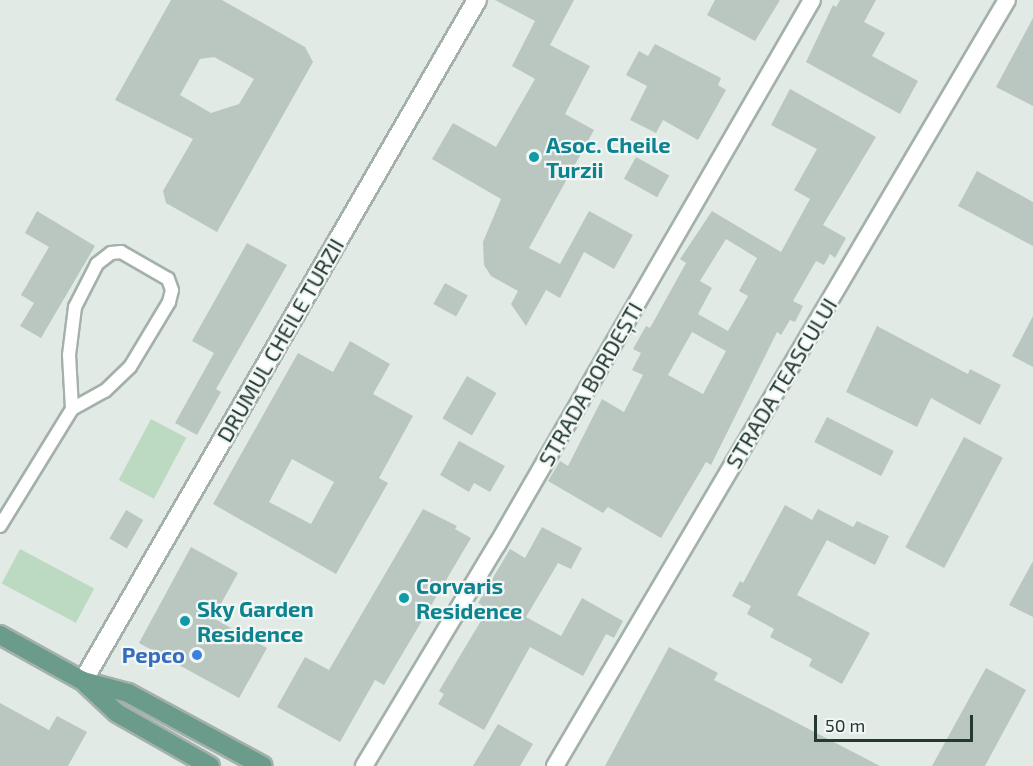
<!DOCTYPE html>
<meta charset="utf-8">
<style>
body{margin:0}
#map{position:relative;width:1033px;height:766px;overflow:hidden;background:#e1eae5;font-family:"Exo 2",sans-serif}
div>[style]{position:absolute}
.green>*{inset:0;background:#bcd9c2;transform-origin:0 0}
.building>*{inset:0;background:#bac7c1;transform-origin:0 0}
.roads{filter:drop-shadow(2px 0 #a4b1ab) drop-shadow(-2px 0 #a4b1ab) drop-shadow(0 2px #a4b1ab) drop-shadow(0 -2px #a4b1ab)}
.pedestrian>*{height:12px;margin:-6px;padding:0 6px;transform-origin:6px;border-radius:6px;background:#fff}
.minor>*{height:16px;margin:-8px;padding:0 8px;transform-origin:8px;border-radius:8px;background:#fff}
.tertiary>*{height:18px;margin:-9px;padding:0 9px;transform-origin:9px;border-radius:9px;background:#fff}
.primary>*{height:18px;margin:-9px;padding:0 9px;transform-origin:9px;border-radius:9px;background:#6a9b8b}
.dots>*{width:16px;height:16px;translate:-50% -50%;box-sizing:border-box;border:3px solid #f1f7f4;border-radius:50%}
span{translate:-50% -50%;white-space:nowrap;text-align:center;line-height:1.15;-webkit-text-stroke:4.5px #f1f7f4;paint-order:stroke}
.culture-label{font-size:22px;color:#0d838f;font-weight:700}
.left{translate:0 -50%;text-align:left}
.street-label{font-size:22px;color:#233931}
.shop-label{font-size:22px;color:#366cbe;font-weight:700}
.right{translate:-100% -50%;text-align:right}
.scale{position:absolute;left:814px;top:715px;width:159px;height:27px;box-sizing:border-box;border:3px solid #233931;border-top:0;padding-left:8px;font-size:18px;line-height:21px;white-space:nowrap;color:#233931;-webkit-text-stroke:4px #f1f7f4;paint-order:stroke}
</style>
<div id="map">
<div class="green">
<i style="left:151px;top:419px;width:40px;height:69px;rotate:28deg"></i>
<i style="left:20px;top:549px;width:84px;height:39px;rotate:28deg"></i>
</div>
<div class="building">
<i style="clip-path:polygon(evenodd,171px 0,222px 0,305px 47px,313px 62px,217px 232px,166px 203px,163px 191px,193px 139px,115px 100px,171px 0,214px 57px,254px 79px,239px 104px,211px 113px,180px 95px,200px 59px,214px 57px)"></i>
<i style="clip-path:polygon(495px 0,574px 0,550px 45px,590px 66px,565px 114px,594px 130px,529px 248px,560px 264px,589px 211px,633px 235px,614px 269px,584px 252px,560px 298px,546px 290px,526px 326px,511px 304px,518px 291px,491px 276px,484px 265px,483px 242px,501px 199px,432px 159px,453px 123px,496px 147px,535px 79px,512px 66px,535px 21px)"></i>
<i style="clip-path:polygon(715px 0,780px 0,755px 41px,707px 15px)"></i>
<i style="clip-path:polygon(840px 0,876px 0,864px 22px,885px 33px,872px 56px,918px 81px,900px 114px,806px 62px,833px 5px,836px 7px)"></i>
<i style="clip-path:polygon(1033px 18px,1033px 106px,996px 87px)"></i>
<i style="clip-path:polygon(655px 44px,721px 78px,718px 85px,726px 90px,698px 140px,663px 120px,656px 133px,630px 120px,647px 86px,626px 75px,639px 51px,648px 56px)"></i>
<i style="clip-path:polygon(evenodd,790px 89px,876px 137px,823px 225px,846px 238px,835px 258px,830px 254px,824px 265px,816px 261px,793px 301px,803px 306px,795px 322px,790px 320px,781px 335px,777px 332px,711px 465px,706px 462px,661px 538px,608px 507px,603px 513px,548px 481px,560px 461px,568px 466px,602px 399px,624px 412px,643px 375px,632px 370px,641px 353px,633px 349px,646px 326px,650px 328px,686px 263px,680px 259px,712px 211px,781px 252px,810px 199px,794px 190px,817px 149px,771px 125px,790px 89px,726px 239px,757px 258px,739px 291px,748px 296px,728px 331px,698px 314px,712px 288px,700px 281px,726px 239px,790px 89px,692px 332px,726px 351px,703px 394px,668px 375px,692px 332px)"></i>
<i style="left:636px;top:157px;width:38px;height:25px;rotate:29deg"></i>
<i style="clip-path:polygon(977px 171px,1033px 202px,1033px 246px,958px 206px)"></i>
<i style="clip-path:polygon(37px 211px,95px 246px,41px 338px,20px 326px,34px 303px,21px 295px,49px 247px,25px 233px)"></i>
<i style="clip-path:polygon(247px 243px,287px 265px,216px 389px,221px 392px,197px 435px,175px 423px,214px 353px,192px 341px)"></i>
<i style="left:445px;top:283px;width:26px;height:24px;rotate:29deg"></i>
<i style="clip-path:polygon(1033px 316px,1033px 367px,1012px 356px)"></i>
<i style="clip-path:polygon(877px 326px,968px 374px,970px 369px,1001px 385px,980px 425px,931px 398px,917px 427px,846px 392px)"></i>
<i style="clip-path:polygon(evenodd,350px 341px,390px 364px,373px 394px,413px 416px,379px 478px,388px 483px,336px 574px,213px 504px,298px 353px,333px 372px,350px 341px,292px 459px,334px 482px,311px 524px,269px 502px,292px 459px)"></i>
<i style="left:467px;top:376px;width:34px;height:49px;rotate:30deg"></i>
<i style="left:827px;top:417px;width:75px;height:28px;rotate:27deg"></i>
<i style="left:964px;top:437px;width:44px;height:125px;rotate:28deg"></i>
<i style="clip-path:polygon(459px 441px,505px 466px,490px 492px,474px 483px,469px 492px,440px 475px)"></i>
<i style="clip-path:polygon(785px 505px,812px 520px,818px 509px,853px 527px,857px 521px,889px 536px,875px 565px,827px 540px,797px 595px,870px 633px,842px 684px,809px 666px,812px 659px,770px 637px,774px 629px,747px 614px,751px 606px,732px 596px,740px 581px,743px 583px)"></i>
<i style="clip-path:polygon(423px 509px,457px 526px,455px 529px,471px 538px,384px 685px,375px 680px,340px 742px,277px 707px,305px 657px,329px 670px)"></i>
<i style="left:126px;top:510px;width:20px;height:33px;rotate:30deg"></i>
<i style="clip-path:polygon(542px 527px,582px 548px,571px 569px,558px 563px,526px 617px,561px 636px,582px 598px,623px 621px,614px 638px,606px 634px,583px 676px,530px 647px,484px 730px,438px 704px,444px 694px,439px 691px,488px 609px,478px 603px,510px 549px,525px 558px)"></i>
<i style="clip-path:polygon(191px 547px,238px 573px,213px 618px,267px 648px,239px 698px,139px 643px)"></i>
<i style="clip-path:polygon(1033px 561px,1033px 617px,1009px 605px)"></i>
<i style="clip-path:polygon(669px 647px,718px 673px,714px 680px,880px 766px,605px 766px)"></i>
<i style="clip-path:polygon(986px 668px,1026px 690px,985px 766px,932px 766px)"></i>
<i style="clip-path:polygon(0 703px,49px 730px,57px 716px,87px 732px,68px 766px,0 766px)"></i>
<i style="clip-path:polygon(498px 724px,533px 744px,520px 766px,473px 766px)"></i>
</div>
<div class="roads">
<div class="pedestrian">
<i style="left:0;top:526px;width:137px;rotate:-58.4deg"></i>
<i style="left:72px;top:409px;width:38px;rotate:-29deg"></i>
<i style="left:105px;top:391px;width:35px;rotate:-44deg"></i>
<i style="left:130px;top:367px;width:76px;rotate:-59deg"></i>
<i style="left:169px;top:302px;width:12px;rotate:-76deg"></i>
<i style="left:172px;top:290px;width:12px;rotate:-110deg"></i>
<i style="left:168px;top:279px;width:54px;rotate:-150.1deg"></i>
<i style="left:121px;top:252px;width:10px;rotate:174deg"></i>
<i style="left:111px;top:253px;width:18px;rotate:142deg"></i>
<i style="left:97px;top:264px;width:48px;rotate:117.1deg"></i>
<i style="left:75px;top:307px;width:48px;rotate:97.1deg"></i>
<i style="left:69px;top:355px;width:54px;rotate:86.8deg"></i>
</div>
<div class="minor">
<i style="left:364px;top:766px;width:258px;rotate:-59deg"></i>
<i style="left:497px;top:545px;width:629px;rotate:-59.97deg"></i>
<i style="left:555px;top:766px;width:889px;rotate:-59.46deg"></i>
</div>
<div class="tertiary">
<i style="left:83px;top:681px;width:787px;rotate:-59.95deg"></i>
</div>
<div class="primary">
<i style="left:0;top:635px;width:95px;rotate:29deg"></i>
<i style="left:83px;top:681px;width:47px;rotate:14.9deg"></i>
<i style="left:128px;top:693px;width:153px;rotate:28.4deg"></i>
<i style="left:86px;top:684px;width:42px;rotate:43.1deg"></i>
<i style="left:117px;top:713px;width:107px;rotate:29.7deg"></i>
</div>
</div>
<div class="dots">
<i style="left:534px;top:157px;background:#0f9aa8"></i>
<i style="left:404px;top:598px;background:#0f9aa8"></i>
<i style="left:185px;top:621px;background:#0f9aa8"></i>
<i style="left:197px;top:655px;background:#3f7fe0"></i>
</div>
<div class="culture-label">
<span class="left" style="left:546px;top:157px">Asoc. Cheile<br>Turzii</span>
<span class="left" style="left:416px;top:598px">Corvaris<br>Residence</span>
<span class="left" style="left:197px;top:621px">Sky Garden<br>Residence</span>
</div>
<div class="street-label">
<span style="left:280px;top:340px;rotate:-60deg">DRUMUL CHEILE TURZII</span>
<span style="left:781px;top:383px;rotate:-59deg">STRADA TEASCULUI</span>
<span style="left:590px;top:384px;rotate:-60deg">STRADA BORDEȘTI</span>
</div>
<div class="shop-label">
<span class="right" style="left:185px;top:655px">Pepco</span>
</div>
<div class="scale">50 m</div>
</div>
